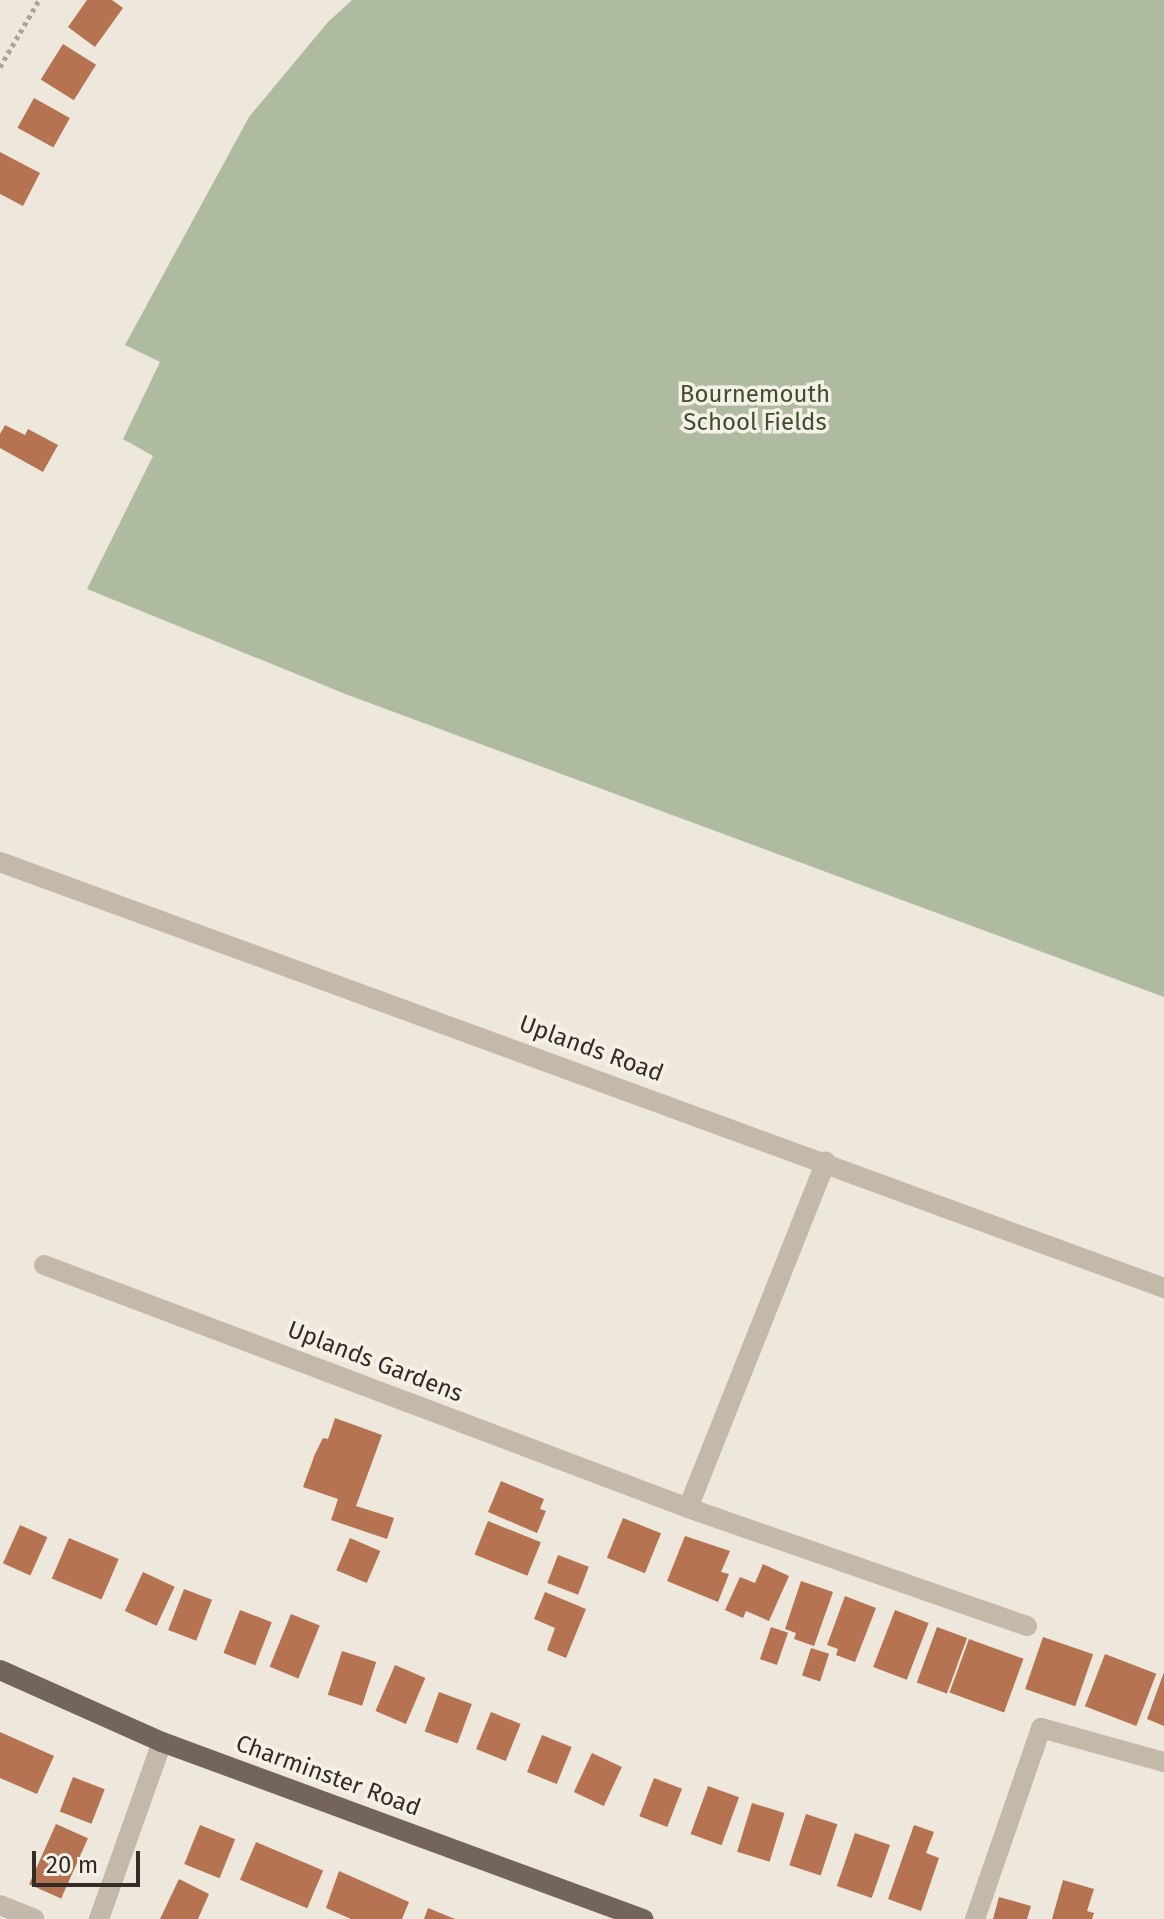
<!DOCTYPE html>
<style>
body{margin:0}
#map{position:relative;width:1164px;height:1919px;overflow:hidden;background:#eee7dc;font-family:"Fira Sans",sans-serif}
div>[style]{position:absolute}
.green>*{inset:0;background:#afbb9e}
.building>*{inset:0;background:#b67352;transform-origin:0 0}
.path>*{height:5px;margin-top:-2.5px;transform-origin:0;background:repeating-linear-gradient(90deg,#b0a294 0 4px,transparent 0 8px)}
.minor>*{height:20px;margin:-10px;padding:0 10px;transform-origin:10px;border-radius:10px;background:#c4b8a9}
.major>*{height:20px;margin:-10px;padding:0 10px;transform-origin:10px;border-radius:10px;background:#73655b}
span{translate:-50% -50%;white-space:nowrap;text-align:center;line-height:1.15;-webkit-text-stroke:7px #f6f1e7;paint-order:stroke}
.park-label{font-size:24px;color:#404e2f}
.street-label{font-size:24px;color:#332c28}
.scale{position:absolute;left:32px;top:1851px;width:108px;height:36px;box-sizing:border-box;border:4px solid #332c28;border-top:0;padding-left:10px;font-size:24px;line-height:28px;white-space:nowrap;color:#332c28;-webkit-text-stroke:6px #f6f1e7;paint-order:stroke}
</style>
<div id="map">
<div class="green">
<i style="clip-path:polygon(352px 0,1164px 0,1164px 997px,348px 695px,87px 589px,153px 456px,123px 439px,160px 362px,125px 345px,249px 117px,328px 22px)"></i>
</div>
<div class="building">
<i style="clip-path:polygon(87px 0,112px 0,123px 8px,95px 47px,68px 27px)"></i>
<i style="left:63px;top:44px;width:39px;height:42px;rotate:32deg"></i>
<i style="left:34px;top:98px;width:41px;height:34px;rotate:29deg"></i>
<i style="clip-path:polygon(0 152px,40px 173px,23px 206px,0 194px)"></i>
<i style="clip-path:polygon(5px 425px,25px 435px,28px 429px,58px 445px,43px 472px,0 448px,0 434px)"></i>
<i style="clip-path:polygon(335px 1418px,382px 1435px,356px 1506px,394px 1518px,387px 1539px,331px 1520px,338px 1499px,303px 1487px,315px 1454px,323px 1438px,328px 1439px)"></i>
<i style="clip-path:polygon(501px 1481px,544px 1499px,540px 1509px,546px 1511px,537px 1533px,488px 1512px)"></i>
<i style="left:623px;top:1518px;width:41px;height:43px;rotate:22deg"></i>
<i style="left:488px;top:1521px;width:57px;height:36px;rotate:22deg"></i>
<i style="left:20px;top:1525px;width:30px;height:42px;rotate:24deg"></i>
<i style="clip-path:polygon(685px 1536px,730px 1551px,721px 1572px,729px 1574px,718px 1602px,667px 1581px)"></i>
<i style="left:69px;top:1538px;width:54px;height:44px;rotate:23deg"></i>
<i style="left:350px;top:1538px;width:33px;height:35px;rotate:23deg"></i>
<i style="left:558px;top:1555px;width:33px;height:30px;rotate:21deg"></i>
<i style="clip-path:polygon(763px 1564px,789px 1576px,769px 1621px,746px 1611px,743px 1618px,725px 1610px,740px 1577px,755px 1583px)"></i>
<i style="left:143px;top:1572px;width:35px;height:43px;rotate:25deg"></i>
<i style="clip-path:polygon(801px 1581px,833px 1592px,814px 1646px,794px 1639px,796px 1633px,785px 1629px)"></i>
<i style="left:184px;top:1589px;width:30px;height:44px;rotate:21deg"></i>
<i style="clip-path:polygon(545px 1592px,586px 1609px,566px 1658px,547px 1650px,555px 1628px,534px 1619px)"></i>
<i style="clip-path:polygon(845px 1596px,876px 1608px,855px 1662px,836px 1655px,838px 1649px,827px 1645px)"></i>
<i style="left:240px;top:1610px;width:34px;height:46px;rotate:21deg"></i>
<i style="left:895px;top:1610px;width:36px;height:61px;rotate:21deg"></i>
<i style="left:291px;top:1614px;width:31px;height:57px;rotate:22deg"></i>
<i style="left:771px;top:1627px;width:18px;height:34px;rotate:19deg"></i>
<i style="left:937px;top:1627px;width:32px;height:59px;rotate:20deg"></i>
<i style="left:1043px;top:1637px;width:53px;height:55px;rotate:19deg"></i>
<i style="left:969px;top:1639px;width:58px;height:57px;rotate:20deg"></i>
<i style="left:811px;top:1648px;width:19px;height:29px;rotate:18deg"></i>
<i style="left:342px;top:1651px;width:36px;height:46px;rotate:18deg"></i>
<i style="left:1105px;top:1654px;width:55px;height:56px;rotate:21deg"></i>
<i style="left:395px;top:1665px;width:33px;height:50px;rotate:23deg"></i>
<i style="clip-path:polygon(1164px 1672px,1164px 1726px,1147px 1719px)"></i>
<i style="left:439px;top:1692px;width:35px;height:42px;rotate:20deg"></i>
<i style="left:491px;top:1712px;width:32px;height:40px;rotate:22deg"></i>
<i style="clip-path:polygon(0 1732px,54px 1756px,37px 1794px,0 1778px)"></i>
<i style="left:542px;top:1735px;width:32px;height:40px;rotate:22deg"></i>
<i style="left:592px;top:1753px;width:33px;height:43px;rotate:25deg"></i>
<i style="left:73px;top:1777px;width:34px;height:37px;rotate:21deg"></i>
<i style="left:654px;top:1778px;width:30px;height:41px;rotate:21deg"></i>
<i style="left:708px;top:1786px;width:33px;height:51px;rotate:20deg"></i>
<i style="left:752px;top:1803px;width:34px;height:51px;rotate:17deg"></i>
<i style="left:806px;top:1814px;width:33px;height:54px;rotate:18deg"></i>
<i style="left:56px;top:1824px;width:35px;height:66px;rotate:24deg"></i>
<i style="left:200px;top:1825px;width:38px;height:42px;rotate:22deg"></i>
<i style="clip-path:polygon(914px 1825px,934px 1832px,926px 1853px,939px 1858px,921px 1911px,888px 1899px)"></i>
<i style="left:855px;top:1833px;width:37px;height:56px;rotate:19deg"></i>
<i style="left:256px;top:1842px;width:73px;height:41px;rotate:23deg"></i>
<i style="clip-path:polygon(339px 1871px,409px 1902px,402px 1919px,351px 1919px,326px 1908px)"></i>
<i style="clip-path:polygon(179px 1879px,209px 1894px,198px 1919px,160px 1919px)"></i>
<i style="clip-path:polygon(1063px 1880px,1094px 1889px,1087px 1911px,1094px 1913px,1092px 1919px,1052px 1919px)"></i>
<i style="clip-path:polygon(999px 1897px,1031px 1906px,1027px 1919px,993px 1919px)"></i>
<i style="clip-path:polygon(428px 1908px,455px 1919px,424px 1919px)"></i>
</div>
<div class="path">
<i style="left:0;top:67px;width:78px;rotate:-59.8deg"></i>
</div>
<div class="minor">
<i style="left:0;top:862px;width:1240px;rotate:20.1deg"></i>
<i style="left:44px;top:1265px;width:688px;rotate:20.67deg"></i>
<i style="left:688px;top:1508px;width:359px;rotate:19.2deg"></i>
<i style="left:688px;top:1508px;width:373px;rotate:-68.3deg"></i>
<i style="left:0;top:1905px;width:37px;rotate:22deg"></i>
<i style="left:99px;top:1919px;width:188px;rotate:-70.4deg"></i>
<i style="left:975px;top:1919px;width:202px;rotate:-70.9deg"></i>
<i style="left:1041px;top:1728px;width:128px;rotate:15.5deg"></i>
</div>
<div class="major">
<i style="left:0;top:1670px;width:177px;rotate:24deg"></i>
<i style="left:162px;top:1742px;width:513px;rotate:20.2deg"></i>
</div>
<div class="park-label">
<span style="left:755px;top:409px">Bournemouth<br>School Fields</span>
</div>
<div class="street-label">
<span style="left:591px;top:1049px;rotate:20deg">Uplands Road</span>
<span style="left:375px;top:1362px;rotate:21deg">Uplands Gardens</span>
<span style="left:328px;top:1776px;rotate:20deg">Charminster Road</span>
</div>
<div class="scale">20 m</div>
</div>
